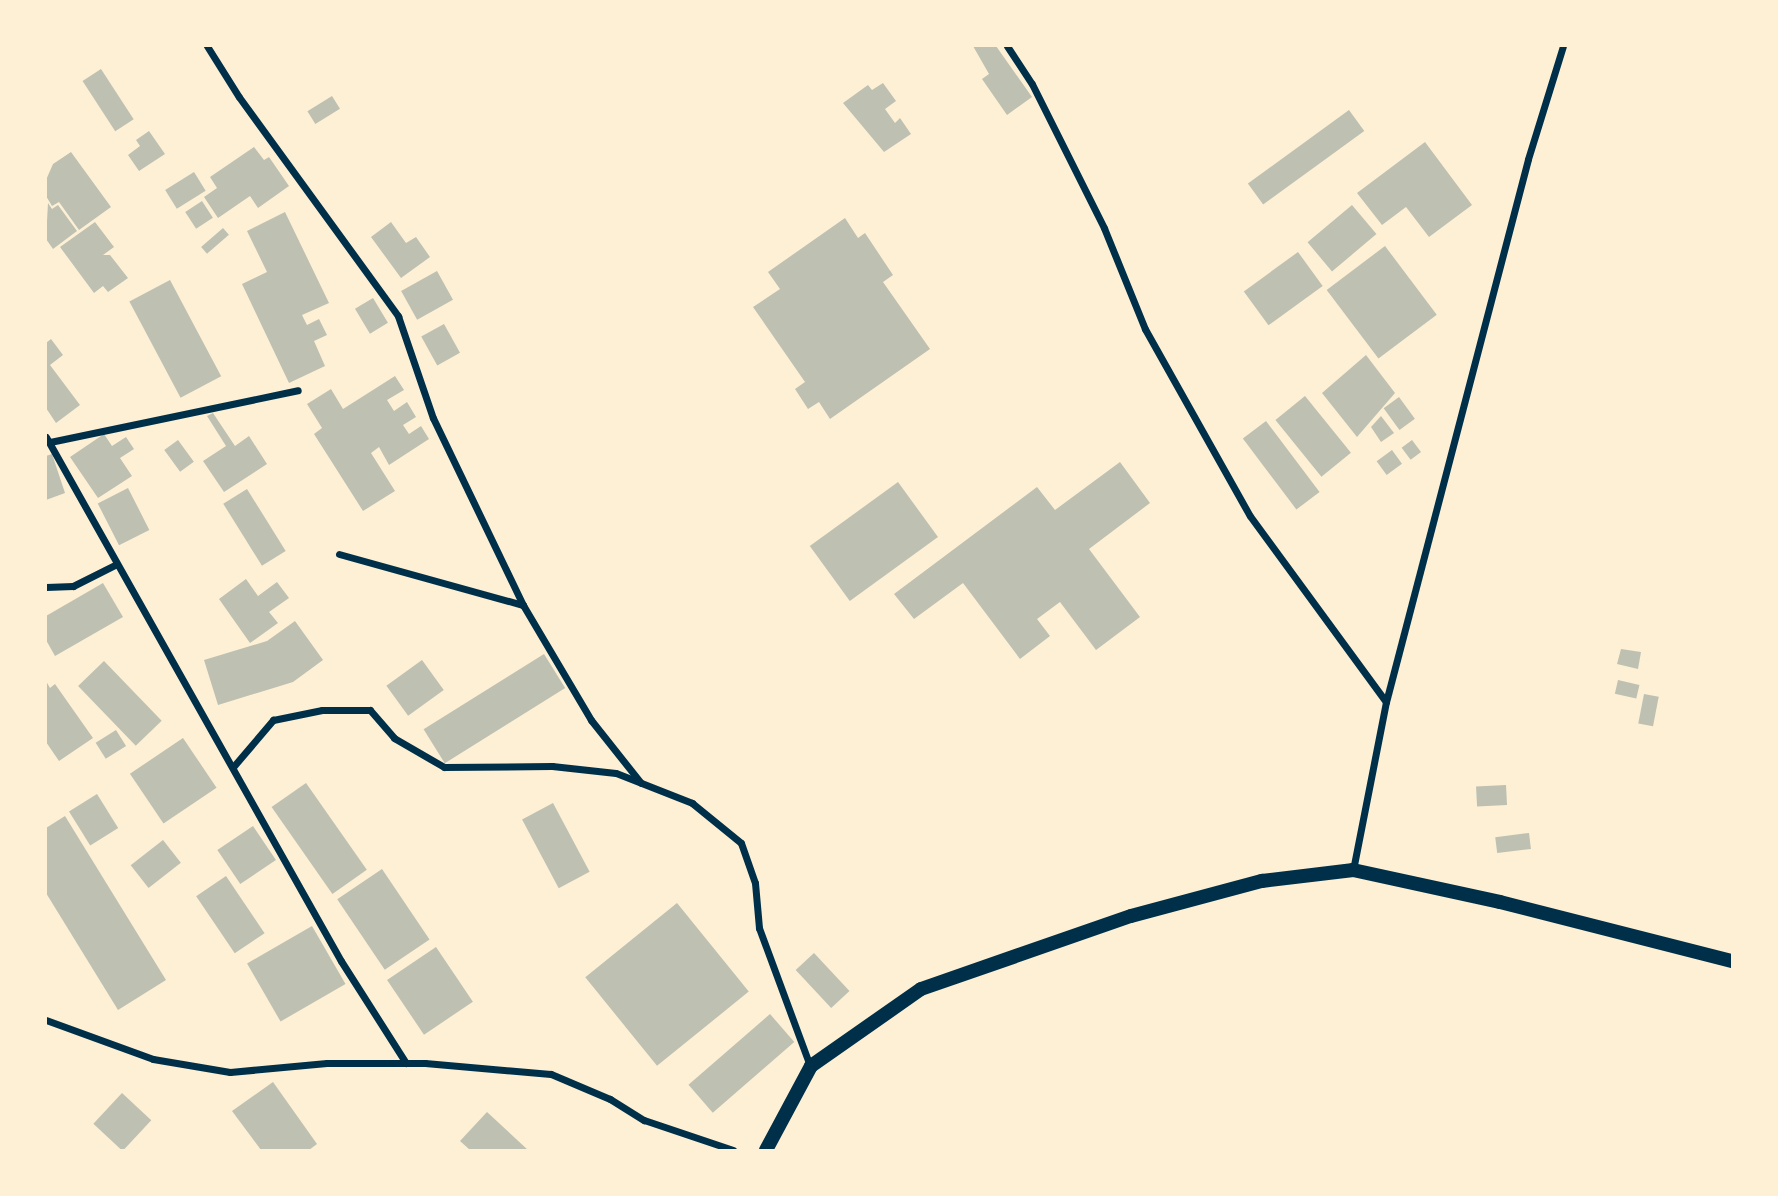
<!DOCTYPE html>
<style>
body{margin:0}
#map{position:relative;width:1778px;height:1196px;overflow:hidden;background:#fdf0d5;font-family:Raleway,sans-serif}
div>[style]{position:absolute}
.building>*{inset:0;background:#bec0b2;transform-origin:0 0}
.minor>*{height:7px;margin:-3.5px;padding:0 3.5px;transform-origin:3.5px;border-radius:3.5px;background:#003049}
.secondary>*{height:14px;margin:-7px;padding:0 7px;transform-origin:7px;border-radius:7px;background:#003049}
span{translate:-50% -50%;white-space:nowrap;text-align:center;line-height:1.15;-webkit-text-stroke:6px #fdf0d5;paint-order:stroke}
.frame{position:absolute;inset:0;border:47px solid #fdf0d5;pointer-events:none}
</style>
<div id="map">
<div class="building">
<i style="clip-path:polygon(973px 46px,996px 46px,1032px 97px,1007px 115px,982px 79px,989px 74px)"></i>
<i style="left:101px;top:69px;width:60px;height:22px;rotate:57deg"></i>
<i style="clip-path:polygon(883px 83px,896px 101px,885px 109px,895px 123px,900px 118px,911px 134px,884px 152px,843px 103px,868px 85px,872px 90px)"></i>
<i style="left:332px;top:96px;width:15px;height:29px;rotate:58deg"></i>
<i style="left:1349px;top:110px;width:26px;height:125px;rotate:54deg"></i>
<i style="clip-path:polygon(149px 131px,165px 154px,139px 171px,128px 155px,140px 146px,136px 140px)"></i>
<i style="clip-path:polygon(1425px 142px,1472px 205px,1429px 237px,1406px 207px,1382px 225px,1357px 193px)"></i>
<i style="clip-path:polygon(254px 147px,264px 160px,269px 157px,289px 186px,258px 208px,250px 196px,218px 218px,204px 197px,217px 188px,210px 177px)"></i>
<i style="clip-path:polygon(71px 152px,111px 207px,79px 230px,59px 202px,52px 206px,46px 196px,46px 180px,53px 164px)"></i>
<i style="left:194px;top:172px;width:22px;height:34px;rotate:58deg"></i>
<i style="left:202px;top:201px;width:20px;height:20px;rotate:57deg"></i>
<i style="clip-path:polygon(48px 203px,52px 209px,58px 205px,77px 231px,53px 249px,46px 239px)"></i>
<i style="left:1352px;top:205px;width:38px;height:58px;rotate:50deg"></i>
<i style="clip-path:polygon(285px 212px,329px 303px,302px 315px,307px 325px,319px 319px,327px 335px,314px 341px,325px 366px,289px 383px,242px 284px,267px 272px,247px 231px)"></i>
<i style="clip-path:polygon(845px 218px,858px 238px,865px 233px,893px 275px,883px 282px,930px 349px,830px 419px,819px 402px,808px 409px,795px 389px,805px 382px,753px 307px,780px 289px,768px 272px)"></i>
<i style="clip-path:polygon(95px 222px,114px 247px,103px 255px,110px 255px,128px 278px,108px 292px,103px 286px,94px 293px,60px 247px)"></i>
<i style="clip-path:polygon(391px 222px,406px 243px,416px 237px,430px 257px,401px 278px,371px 237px)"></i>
<i style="left:223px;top:228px;width:9px;height:29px;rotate:49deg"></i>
<i style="left:1385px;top:246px;width:86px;height:73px;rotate:53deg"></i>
<i style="left:1298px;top:252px;width:42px;height:67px;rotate:54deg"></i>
<i style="left:437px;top:271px;width:33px;height:41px;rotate:61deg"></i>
<i style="left:170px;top:280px;width:109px;height:46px;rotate:62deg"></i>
<i style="left:373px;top:298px;width:29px;height:21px;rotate:59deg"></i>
<i style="left:444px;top:324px;width:33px;height:26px;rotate:61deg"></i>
<i style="clip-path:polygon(51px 339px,63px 355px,50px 365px,80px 405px,56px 423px,46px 408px,46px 343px)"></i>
<i style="clip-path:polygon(1366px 355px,1395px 393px,1357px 437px,1322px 393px)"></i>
<i style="clip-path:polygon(395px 376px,404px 390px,387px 400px,394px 411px,407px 402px,416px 417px,403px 425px,409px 434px,421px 426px,429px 439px,389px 465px,379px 447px,371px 453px,395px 491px,363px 511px,314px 434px,322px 428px,307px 404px,331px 389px,343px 409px)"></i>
<i style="left:1305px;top:396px;width:73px;height:38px;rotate:51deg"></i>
<i style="left:1399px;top:397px;width:27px;height:19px;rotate:54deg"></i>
<i style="clip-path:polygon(213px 413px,235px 446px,249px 436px,267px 464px,224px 492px,203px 461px,226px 446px,207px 416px)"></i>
<i style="clip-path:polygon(1381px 416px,1394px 433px,1381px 442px,1371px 427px)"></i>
<i style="left:1266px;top:421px;width:89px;height:29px;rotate:53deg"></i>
<i style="clip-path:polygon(104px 434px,112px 446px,126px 437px,134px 449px,120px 458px,132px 476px,98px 498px,70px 457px)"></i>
<i style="left:178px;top:440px;width:27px;height:17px;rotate:54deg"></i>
<i style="left:1412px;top:440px;width:15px;height:13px;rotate:53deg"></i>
<i style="left:1392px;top:450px;width:17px;height:19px;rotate:54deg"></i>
<i style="clip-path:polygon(52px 454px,65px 493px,46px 500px,46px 456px)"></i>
<i style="clip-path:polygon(1120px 462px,1150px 503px,1089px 549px,1140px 617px,1096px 650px,1060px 602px,1037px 619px,1050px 636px,1020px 659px,963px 583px,914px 619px,894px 594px,1037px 487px,1055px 510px)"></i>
<i style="left:898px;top:482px;width:68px;height:109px;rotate:54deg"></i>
<i style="left:128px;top:488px;width:47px;height:34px;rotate:63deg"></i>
<i style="left:247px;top:489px;width:73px;height:28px;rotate:58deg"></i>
<i style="clip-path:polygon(246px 579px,258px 596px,277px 582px,289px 598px,269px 612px,278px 623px,250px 643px,219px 599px)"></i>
<i style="clip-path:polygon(103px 583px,123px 617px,55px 656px,46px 640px,46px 616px)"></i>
<i style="clip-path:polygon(295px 621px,323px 660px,293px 682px,218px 705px,204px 660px,267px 641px)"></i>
<i style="clip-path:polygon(1621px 649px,1641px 652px,1638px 669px,1617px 664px)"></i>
<i style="left:544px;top:654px;width:40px;height:142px;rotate:58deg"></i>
<i style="left:422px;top:660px;width:37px;height:44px;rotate:54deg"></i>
<i style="left:104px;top:661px;width:83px;height:36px;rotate:46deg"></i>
<i style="left:1618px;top:680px;width:22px;height:14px;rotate:13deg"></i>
<i style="clip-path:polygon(46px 681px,50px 688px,55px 684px,93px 738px,59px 761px,46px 742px)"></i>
<i style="left:1644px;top:694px;width:15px;height:30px;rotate:11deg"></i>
<i style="left:116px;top:730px;width:19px;height:24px;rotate:58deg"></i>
<i style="left:183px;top:738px;width:60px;height:64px;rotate:56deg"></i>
<i style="left:306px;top:783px;width:106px;height:42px;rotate:55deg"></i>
<i style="left:1506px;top:785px;width:20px;height:30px;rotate:87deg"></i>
<i style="left:97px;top:794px;width:40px;height:33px;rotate:58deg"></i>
<i style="left:553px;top:803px;width:78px;height:35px;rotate:62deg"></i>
<i style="clip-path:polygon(65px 816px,166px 980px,118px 1010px,46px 893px,46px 828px)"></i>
<i style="left:253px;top:826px;width:41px;height:43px;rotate:56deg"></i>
<i style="left:1529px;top:833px;width:16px;height:34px;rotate:83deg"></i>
<i style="left:163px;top:840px;width:29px;height:41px;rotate:52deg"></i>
<i style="left:382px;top:869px;width:85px;height:54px;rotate:56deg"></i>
<i style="left:226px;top:876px;width:69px;height:36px;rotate:56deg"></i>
<i style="left:677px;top:903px;width:114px;height:118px;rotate:51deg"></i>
<i style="left:312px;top:926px;width:67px;height:75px;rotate:60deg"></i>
<i style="left:436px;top:947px;width:66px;height:59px;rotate:56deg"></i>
<i style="left:814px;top:953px;width:52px;height:25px;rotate:47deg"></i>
<i style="left:770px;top:1014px;width:37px;height:108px;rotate:49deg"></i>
<i style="clip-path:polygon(273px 1082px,317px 1144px,309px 1150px,261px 1150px,232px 1111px)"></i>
<i style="left:122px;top:1093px;width:40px;height:42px;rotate:43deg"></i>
<i style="clip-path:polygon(487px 1112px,528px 1150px,470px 1150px,460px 1141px)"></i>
</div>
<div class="minor">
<i style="left:207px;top:46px;width:60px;rotate:57.9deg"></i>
<i style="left:239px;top:97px;width:271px;rotate:54deg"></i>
<i style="left:398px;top:316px;width:108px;rotate:71.1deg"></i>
<i style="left:433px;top:418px;width:208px;rotate:64.3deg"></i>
<i style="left:523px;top:605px;width:134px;rotate:59.4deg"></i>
<i style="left:591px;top:720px;width:80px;rotate:51.6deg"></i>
<i style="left:1007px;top:46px;width:45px;rotate:56.7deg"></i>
<i style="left:1032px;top:84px;width:161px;rotate:63.4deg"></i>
<i style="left:1104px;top:228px;width:109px;rotate:67.9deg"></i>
<i style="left:1145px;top:329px;width:214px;rotate:60.7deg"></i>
<i style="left:1250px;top:516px;width:230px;rotate:53.8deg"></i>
<i style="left:46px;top:437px;width:601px;rotate:60.62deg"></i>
<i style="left:341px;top:961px;width:121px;rotate:57.5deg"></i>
<i style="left:50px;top:442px;width:253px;rotate:-11.8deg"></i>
<i style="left:339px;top:554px;width:191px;rotate:15.5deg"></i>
<i style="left:46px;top:587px;width:27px;rotate:-2deg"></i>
<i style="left:73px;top:586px;width:47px;rotate:-26.6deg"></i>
<i style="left:233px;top:767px;width:62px;rotate:-49.6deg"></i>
<i style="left:273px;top:720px;width:50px;rotate:-11.5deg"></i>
<i style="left:322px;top:710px;width:48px"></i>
<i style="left:370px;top:710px;width:37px;rotate:49deg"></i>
<i style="left:394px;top:738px;width:58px;rotate:30.1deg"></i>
<i style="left:444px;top:767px;width:108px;rotate:-0.5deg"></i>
<i style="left:552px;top:766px;width:64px;rotate:6.2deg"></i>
<i style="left:616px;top:773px;width:82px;rotate:21.5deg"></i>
<i style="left:692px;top:803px;width:63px;rotate:39.2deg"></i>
<i style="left:741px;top:843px;width:42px;rotate:70.7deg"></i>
<i style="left:755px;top:883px;width:45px;rotate:84.9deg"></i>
<i style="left:759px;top:928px;width:147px;rotate:69.7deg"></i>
<i style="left:1353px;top:870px;width:171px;rotate:-78.9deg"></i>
<i style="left:1386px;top:702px;width:561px;rotate:-75.34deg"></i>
<i style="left:1528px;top:159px;width:118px;rotate:-72.8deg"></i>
<i style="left:46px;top:1020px;width:114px;rotate:20deg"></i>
<i style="left:153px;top:1059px;width:78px;rotate:9.6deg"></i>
<i style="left:230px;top:1072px;width:97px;rotate:-5.3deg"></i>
<i style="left:327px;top:1063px;width:98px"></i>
<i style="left:425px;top:1063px;width:126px;rotate:5deg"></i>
<i style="left:551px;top:1074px;width:64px;rotate:23deg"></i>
<i style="left:610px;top:1099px;width:40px;rotate:32deg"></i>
<i style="left:644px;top:1120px;width:94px;rotate:18.6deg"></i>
</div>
<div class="secondary">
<i style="left:766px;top:1150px;width:95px;rotate:-61.8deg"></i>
<i style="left:811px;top:1066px;width:134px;rotate:-35deg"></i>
<i style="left:921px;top:989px;width:222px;rotate:-19.2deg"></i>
<i style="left:1131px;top:916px;width:136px;rotate:-15deg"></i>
<i style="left:1262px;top:881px;width:92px;rotate:-6.9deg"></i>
<i style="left:1353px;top:870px;width:150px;rotate:12.3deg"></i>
<i style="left:1500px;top:902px;width:239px;rotate:14.3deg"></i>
</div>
<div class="frame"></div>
</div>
